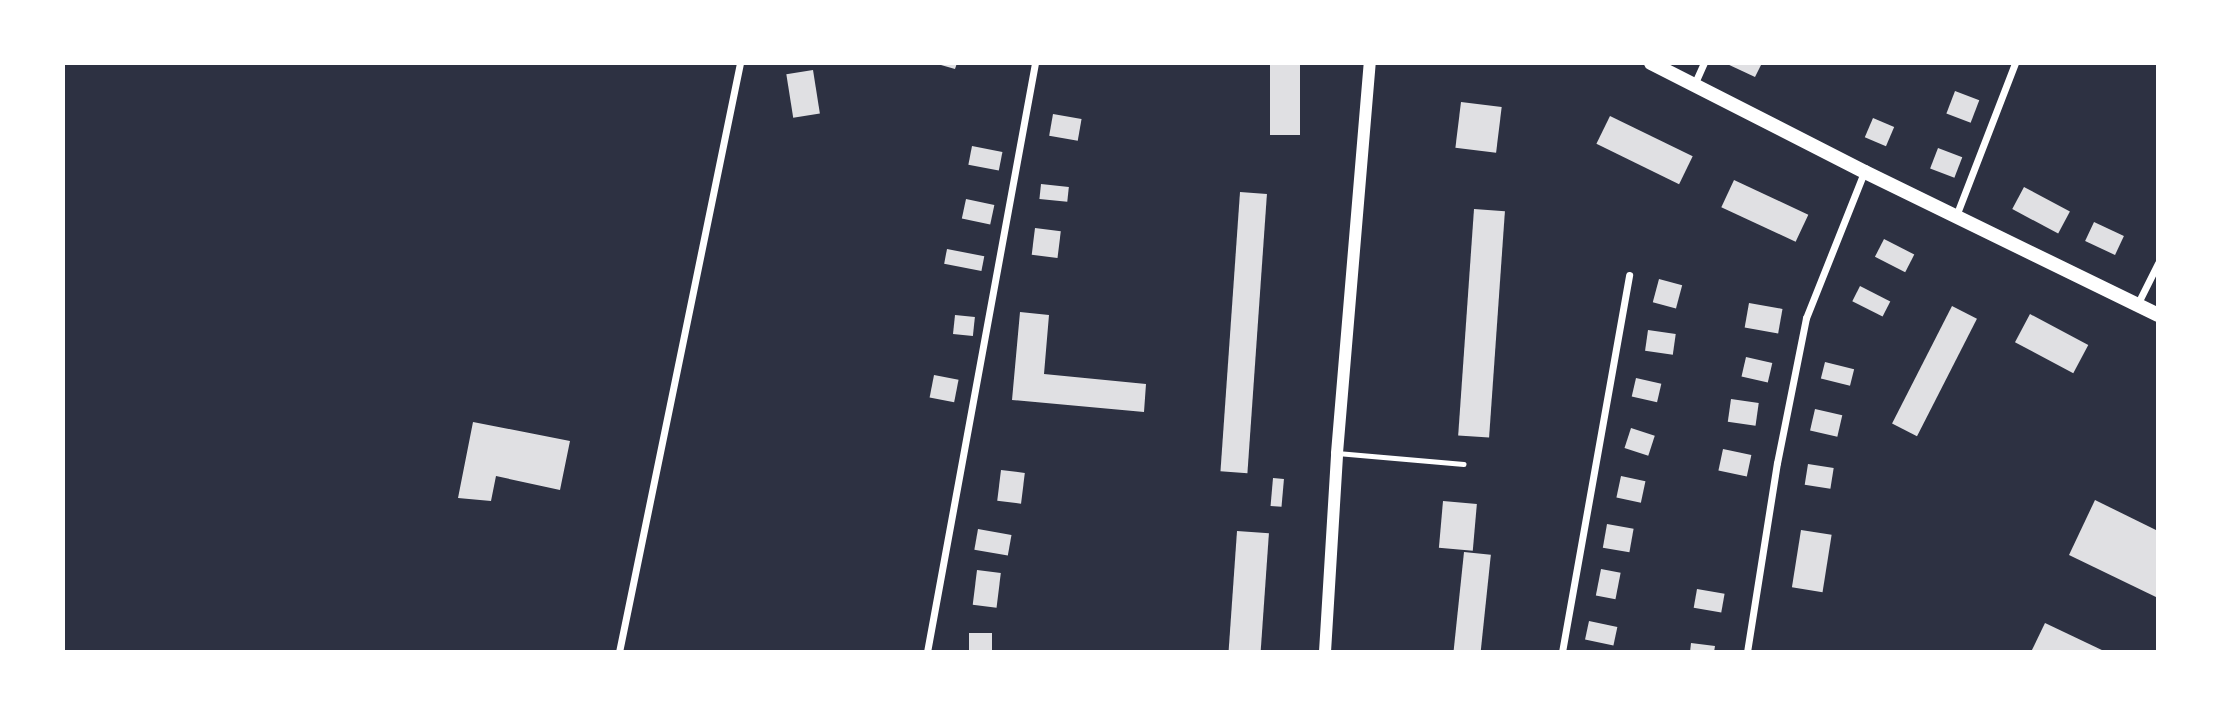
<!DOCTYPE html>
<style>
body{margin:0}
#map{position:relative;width:2221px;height:715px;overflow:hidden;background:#2d3142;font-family:Manrope,sans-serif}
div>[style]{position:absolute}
.building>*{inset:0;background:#e0e0e3;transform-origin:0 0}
.service>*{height:5px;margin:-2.5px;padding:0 2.5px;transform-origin:2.5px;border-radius:2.5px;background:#fff}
.minor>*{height:7px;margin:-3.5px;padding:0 3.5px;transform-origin:3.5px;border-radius:3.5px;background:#fff}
.tertiary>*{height:12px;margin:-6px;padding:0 6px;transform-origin:6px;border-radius:6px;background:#fff}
.secondary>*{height:14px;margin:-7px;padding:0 7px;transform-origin:7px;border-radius:7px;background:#fff}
span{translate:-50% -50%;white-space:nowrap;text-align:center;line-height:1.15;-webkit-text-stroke:5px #fff;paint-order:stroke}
.frame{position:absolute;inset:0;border:65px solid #fff;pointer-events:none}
</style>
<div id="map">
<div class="building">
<i style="clip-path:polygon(934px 63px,957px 63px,955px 69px)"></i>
<i style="left:1270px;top:63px;width:30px;height:72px"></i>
<i style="clip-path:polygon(1725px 63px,1762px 63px,1755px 77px)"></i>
<i style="left:813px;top:70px;width:44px;height:27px;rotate:81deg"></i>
<i style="left:1955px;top:91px;width:26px;height:24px;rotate:21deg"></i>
<i style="left:1461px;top:102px;width:41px;height:46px;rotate:7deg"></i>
<i style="left:1053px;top:114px;width:29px;height:22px;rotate:10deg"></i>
<i style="left:1610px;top:116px;width:92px;height:31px;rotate:26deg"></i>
<i style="left:1873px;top:118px;width:23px;height:21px;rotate:23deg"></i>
<i style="left:972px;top:146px;width:31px;height:19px;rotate:11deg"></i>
<i style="left:1938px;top:148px;width:26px;height:22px;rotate:21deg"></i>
<i style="left:1734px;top:180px;width:82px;height:30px;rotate:25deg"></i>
<i style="left:1041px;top:184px;width:28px;height:15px;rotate:6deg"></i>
<i style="left:2024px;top:187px;width:52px;height:25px;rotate:28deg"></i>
<i style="left:1240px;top:192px;width:27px;height:280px;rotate:4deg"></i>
<i style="left:966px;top:199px;width:29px;height:20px;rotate:12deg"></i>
<i style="left:1474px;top:209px;width:31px;height:227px;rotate:4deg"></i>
<i style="left:2094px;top:222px;width:33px;height:21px;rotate:25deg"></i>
<i style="left:1035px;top:228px;width:26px;height:27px;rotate:7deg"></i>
<i style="left:1884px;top:239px;width:34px;height:20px;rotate:27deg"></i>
<i style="left:947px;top:249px;width:38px;height:15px;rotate:11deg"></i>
<i style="left:1659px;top:279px;width:24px;height:24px;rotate:15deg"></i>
<i style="left:1860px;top:286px;width:34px;height:17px;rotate:27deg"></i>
<i style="left:1749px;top:303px;width:34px;height:25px;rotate:10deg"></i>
<i style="left:1952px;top:306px;width:28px;height:132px;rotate:27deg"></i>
<i style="clip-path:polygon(1020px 312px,1049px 315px,1044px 374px,1146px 384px,1144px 412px,1012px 400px)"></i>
<i style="left:2030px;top:314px;width:66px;height:32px;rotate:28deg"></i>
<i style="left:955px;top:315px;width:20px;height:19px;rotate:6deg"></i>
<i style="left:1648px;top:330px;width:28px;height:21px;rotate:8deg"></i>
<i style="left:1746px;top:357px;width:27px;height:20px;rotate:13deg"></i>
<i style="left:1825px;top:362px;width:30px;height:17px;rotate:14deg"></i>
<i style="left:934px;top:375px;width:25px;height:23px;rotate:11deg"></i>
<i style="left:1636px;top:378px;width:26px;height:19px;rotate:13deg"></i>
<i style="left:1731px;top:399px;width:28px;height:23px;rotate:8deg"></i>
<i style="left:1815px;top:409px;width:28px;height:22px;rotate:13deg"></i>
<i style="clip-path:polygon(473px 422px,570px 441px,560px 490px,496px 476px,491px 501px,458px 498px)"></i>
<i style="left:1631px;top:428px;width:25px;height:21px;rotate:18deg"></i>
<i style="left:1723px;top:449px;width:29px;height:22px;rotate:12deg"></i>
<i style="left:1808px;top:464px;width:26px;height:21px;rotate:9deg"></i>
<i style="left:1001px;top:470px;width:24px;height:31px;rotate:7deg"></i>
<i style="left:1621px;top:476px;width:25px;height:22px;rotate:12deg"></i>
<i style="left:1273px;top:478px;width:11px;height:28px;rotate:5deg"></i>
<i style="clip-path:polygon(2095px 500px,2158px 531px,2158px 598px,2069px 555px)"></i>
<i style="left:1443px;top:501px;width:34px;height:47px;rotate:5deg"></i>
<i style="left:1607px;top:524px;width:27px;height:24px;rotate:10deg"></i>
<i style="left:978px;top:529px;width:34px;height:21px;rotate:10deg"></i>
<i style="left:1801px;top:530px;width:31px;height:58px;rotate:9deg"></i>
<i style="left:1237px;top:531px;width:32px;height:121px;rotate:4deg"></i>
<i style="left:1464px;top:552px;width:27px;height:100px;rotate:6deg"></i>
<i style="left:1601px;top:569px;width:20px;height:27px;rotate:11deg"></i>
<i style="left:977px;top:570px;width:24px;height:35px;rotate:7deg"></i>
<i style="left:1697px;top:589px;width:28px;height:19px;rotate:10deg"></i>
<i style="left:1589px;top:621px;width:29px;height:19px;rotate:12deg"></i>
<i style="clip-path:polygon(2045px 623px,2106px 652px,2031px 652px)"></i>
<i style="left:969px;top:633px;width:23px;height:19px"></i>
<i style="clip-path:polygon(1691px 643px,1715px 646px,1714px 652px,1690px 652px)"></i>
</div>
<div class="service">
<i style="left:1337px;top:453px;width:127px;rotate:5deg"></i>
</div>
<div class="minor">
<i style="left:1694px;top:85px;width:24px;rotate:-66deg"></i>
<i style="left:1956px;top:216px;width:164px;rotate:-68.9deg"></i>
<i style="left:2137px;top:305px;width:47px;rotate:-63.4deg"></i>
<i style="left:619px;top:652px;width:601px;rotate:-78.39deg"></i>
<i style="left:927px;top:652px;width:599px;rotate:-79.61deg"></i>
<i style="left:1562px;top:652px;width:383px;rotate:-79.9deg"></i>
<i style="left:1747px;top:652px;width:191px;rotate:-81deg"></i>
<i style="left:1777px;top:463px;width:148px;rotate:-78.7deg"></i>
<i style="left:1806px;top:318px;width:157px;rotate:-68.3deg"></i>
</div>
<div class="tertiary">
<i style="left:1325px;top:652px;width:199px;rotate:-86.5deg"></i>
<i style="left:1337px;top:453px;width:391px;rotate:-85.2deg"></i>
</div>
<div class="secondary">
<i style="left:1651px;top:63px;width:240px;rotate:27deg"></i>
<i style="left:1865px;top:172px;width:326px;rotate:26deg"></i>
</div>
<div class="frame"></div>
</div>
